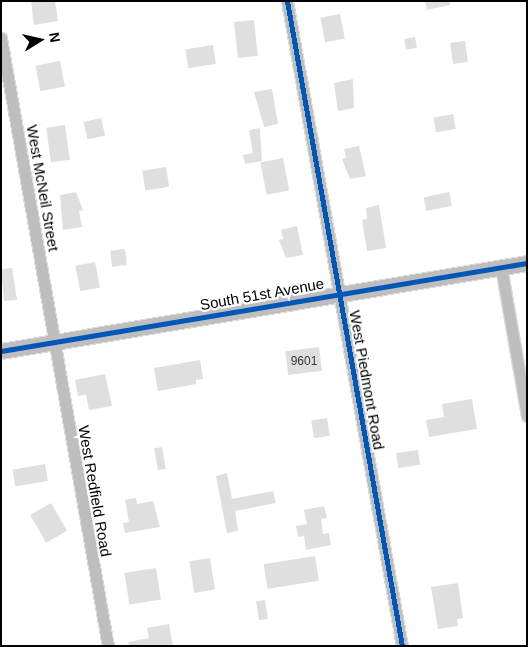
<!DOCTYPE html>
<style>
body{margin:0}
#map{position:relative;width:528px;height:647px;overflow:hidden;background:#fff;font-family:Helvetica,sans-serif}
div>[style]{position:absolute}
.building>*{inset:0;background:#dfdfdf;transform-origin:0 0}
.roads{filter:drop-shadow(1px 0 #dbdbdb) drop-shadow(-1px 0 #dbdbdb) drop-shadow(0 1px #dbdbdb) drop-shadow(0 -1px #dbdbdb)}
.minor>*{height:11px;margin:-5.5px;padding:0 5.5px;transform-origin:5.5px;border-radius:5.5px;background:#bebebe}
.major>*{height:15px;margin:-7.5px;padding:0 7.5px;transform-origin:7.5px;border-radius:7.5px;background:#bebebe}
.cycleway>*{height:5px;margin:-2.5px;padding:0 2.5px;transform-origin:2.5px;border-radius:2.5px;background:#0057b8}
span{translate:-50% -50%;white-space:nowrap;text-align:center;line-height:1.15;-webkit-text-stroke:4.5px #fff;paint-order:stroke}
.number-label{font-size:12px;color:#383838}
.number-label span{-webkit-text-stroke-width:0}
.street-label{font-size:15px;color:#000}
.frame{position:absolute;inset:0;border:2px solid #000;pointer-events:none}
.north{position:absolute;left:15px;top:15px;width:50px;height:50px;-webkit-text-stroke:4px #fff;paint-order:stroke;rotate:80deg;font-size:14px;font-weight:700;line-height:20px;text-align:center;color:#000}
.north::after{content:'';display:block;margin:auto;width:18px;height:22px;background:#000;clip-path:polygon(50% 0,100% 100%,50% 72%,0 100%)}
</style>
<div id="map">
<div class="building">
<i style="clip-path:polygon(31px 1px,55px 1px,58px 21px,34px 25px)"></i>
<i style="clip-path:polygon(425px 1px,450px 1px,450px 5px,427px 10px)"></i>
<i style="left:340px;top:14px;width:25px;height:20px;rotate:79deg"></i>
<i style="left:254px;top:20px;width:36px;height:20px;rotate:84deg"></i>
<i style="left:415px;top:37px;width:11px;height:11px;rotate:80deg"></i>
<i style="left:465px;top:41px;width:21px;height:15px;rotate:82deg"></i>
<i style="left:213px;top:45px;width:19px;height:28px;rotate:81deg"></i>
<i style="left:60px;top:61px;width:26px;height:25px;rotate:79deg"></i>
<i style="clip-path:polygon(353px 79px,354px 108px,338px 111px,334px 83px)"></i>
<i style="clip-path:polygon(272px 89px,278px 124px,264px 127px,254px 92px)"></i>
<i style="left:453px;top:114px;width:15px;height:20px;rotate:79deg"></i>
<i style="left:101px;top:118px;width:18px;height:18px;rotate:77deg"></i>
<i style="left:65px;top:125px;width:35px;height:19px;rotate:82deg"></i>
<i style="clip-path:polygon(260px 128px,262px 161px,245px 164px,243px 155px,253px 153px,249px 130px)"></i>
<i style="clip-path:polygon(359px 146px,366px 176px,350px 179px,342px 159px,346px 158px,344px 149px)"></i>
<i style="left:283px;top:158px;width:33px;height:23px;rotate:79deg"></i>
<i style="left:166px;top:167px;width:20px;height:24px;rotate:81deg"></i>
<i style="clip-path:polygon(76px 192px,83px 210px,79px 211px,82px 227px,63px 230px,60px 195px)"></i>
<i style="left:449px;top:192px;width:14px;height:26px;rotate:78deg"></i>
<i style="clip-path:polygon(379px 205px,386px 248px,367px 251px,362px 220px,367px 219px,366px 208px)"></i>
<i style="clip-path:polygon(297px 226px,303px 255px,286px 258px,279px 240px,283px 239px,281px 230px)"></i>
<i style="left:125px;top:249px;width:16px;height:15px;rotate:83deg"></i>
<i style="left:95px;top:262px;width:26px;height:20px;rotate:79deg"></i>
<i style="clip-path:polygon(12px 268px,17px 300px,4px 301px,1px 269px)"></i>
<i style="left:319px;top:347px;width:24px;height:34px;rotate:83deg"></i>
<i style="clip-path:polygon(200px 360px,203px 379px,196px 380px,196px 384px,158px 391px,154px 368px)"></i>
<i style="clip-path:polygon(105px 374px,112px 406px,89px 410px,86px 395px,78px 396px,75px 380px)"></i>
<i style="clip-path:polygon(472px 399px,477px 429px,429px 437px,426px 420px,444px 417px,442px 404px)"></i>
<i style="left:327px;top:418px;width:18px;height:16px;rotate:81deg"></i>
<i style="left:162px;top:447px;width:22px;height:8px;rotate:80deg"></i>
<i style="left:418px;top:450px;width:15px;height:22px;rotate:82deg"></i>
<i style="left:45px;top:464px;width:17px;height:33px;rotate:80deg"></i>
<i style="clip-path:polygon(227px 473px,232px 499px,273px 491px,276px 503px,235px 511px,238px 531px,227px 533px,216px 476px)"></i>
<i style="clip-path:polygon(136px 498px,137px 504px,153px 501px,160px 527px,125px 533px,123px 523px,129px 522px,125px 500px)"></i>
<i style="left:51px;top:503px;width:32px;height:24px;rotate:60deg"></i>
<i style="clip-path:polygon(324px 506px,327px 518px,321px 519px,323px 534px,329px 533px,331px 545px,306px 550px,304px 536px,298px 537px,296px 526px,307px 524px,304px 510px)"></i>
<i style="left:315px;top:556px;width:25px;height:52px;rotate:81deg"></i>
<i style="left:210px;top:558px;width:32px;height:21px;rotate:81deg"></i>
<i style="left:156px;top:568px;width:32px;height:32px;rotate:81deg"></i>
<i style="clip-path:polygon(458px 583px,463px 618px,457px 619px,458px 626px,438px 629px,431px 587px)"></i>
<i style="left:265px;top:600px;width:19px;height:9px;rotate:81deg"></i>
<i style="clip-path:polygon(169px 624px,173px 646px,129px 646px,128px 642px,149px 638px,147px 628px)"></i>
</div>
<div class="roads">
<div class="minor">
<i style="left:287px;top:1px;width:655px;rotate:79.89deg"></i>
<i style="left:1px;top:38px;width:617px;rotate:80.02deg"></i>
<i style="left:501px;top:267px;width:151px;rotate:80.1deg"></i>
</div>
<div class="major">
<i style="left:1px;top:351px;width:533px;rotate:-9.5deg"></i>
</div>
</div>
<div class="cycleway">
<i style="left:287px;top:1px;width:655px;rotate:79.89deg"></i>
<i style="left:1px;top:351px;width:533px;rotate:-9.5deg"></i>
</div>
<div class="number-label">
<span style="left:304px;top:362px">9601</span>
</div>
<div class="street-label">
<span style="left:43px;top:188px;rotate:80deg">West McNeil Street</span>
<span style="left:262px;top:294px;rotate:-10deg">South 51st Avenue</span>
<span style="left:367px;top:380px;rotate:80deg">West Piedmont Road</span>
<span style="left:95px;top:491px;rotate:80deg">West Redfield Road</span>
</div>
<div class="frame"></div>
<div class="north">N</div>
</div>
